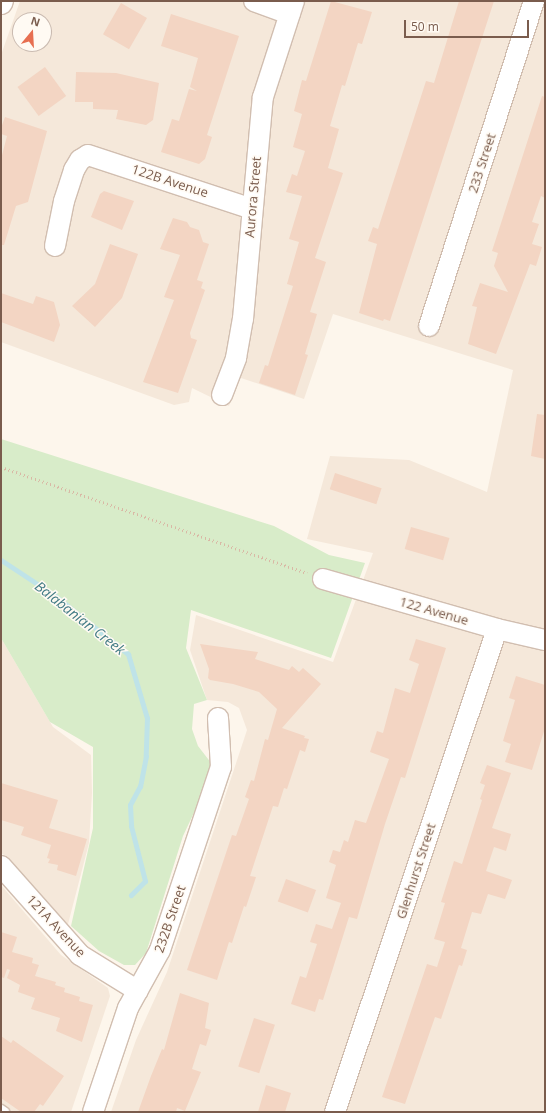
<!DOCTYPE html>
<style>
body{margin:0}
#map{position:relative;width:546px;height:1113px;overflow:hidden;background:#fdf6ec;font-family:"Open Sans",sans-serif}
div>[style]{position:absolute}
.residential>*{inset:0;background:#f5e8da}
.green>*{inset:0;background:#d8ecc9}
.stream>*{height:5px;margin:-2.5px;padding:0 2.5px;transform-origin:2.5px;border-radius:2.5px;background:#bfe3e8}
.building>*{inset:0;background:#f3d5c3;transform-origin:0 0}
.path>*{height:2.5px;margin-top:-1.25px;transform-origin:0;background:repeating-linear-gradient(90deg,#d9b8a5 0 1px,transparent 0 4px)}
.roads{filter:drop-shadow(1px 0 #d1beb0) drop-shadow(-1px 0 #d1beb0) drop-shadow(0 1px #d1beb0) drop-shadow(0 -1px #d1beb0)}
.service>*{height:10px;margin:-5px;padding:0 5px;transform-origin:5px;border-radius:5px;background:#fff}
.minor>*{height:20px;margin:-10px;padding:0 10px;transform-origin:10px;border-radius:10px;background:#fff}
.secondary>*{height:22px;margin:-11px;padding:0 11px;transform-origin:11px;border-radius:11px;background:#fff}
span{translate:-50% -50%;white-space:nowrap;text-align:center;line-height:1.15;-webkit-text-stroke:3px #fffaf3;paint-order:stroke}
.street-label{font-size:13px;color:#7a5c4d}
.water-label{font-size:14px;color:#437c86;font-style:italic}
.frame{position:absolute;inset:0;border:2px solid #7a5c4d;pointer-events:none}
.north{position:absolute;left:12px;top:12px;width:40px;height:40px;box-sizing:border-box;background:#fffaf3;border:1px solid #cabbb1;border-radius:50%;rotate:18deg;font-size:11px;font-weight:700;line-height:16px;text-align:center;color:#7a5c4d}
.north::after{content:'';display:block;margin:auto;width:14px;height:18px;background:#e76f51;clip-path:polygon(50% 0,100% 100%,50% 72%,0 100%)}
.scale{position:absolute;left:404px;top:20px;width:125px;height:18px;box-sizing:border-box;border:2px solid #7a5c4d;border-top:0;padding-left:5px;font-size:12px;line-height:14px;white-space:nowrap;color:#7a5c4d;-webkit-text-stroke:3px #fffaf3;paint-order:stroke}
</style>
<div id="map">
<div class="residential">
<i style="clip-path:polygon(evenodd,20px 1px,545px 1px,545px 1112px,111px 1112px,136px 1040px,167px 972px,247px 730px,239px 708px,228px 702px,207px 700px,190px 650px,196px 615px,333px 662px,373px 553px,307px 539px,330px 456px,409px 460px,487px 492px,513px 370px,333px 314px,304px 399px,238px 377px,229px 406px,192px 388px,189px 402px,174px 405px,1px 342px,1px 55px,20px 1px,20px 20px,44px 20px,44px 44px,20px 44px,20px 20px)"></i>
<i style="clip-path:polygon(1px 638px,53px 727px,91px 755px,92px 793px,89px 843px,67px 928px,8px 857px,1px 853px)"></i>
<i style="clip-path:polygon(1px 885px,61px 955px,108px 988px,110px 996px,71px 1112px,1px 1112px)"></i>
</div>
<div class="green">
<i style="clip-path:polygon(1px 439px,274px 526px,329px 555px,365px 563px,331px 658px,191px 610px,186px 648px,207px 700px,194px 704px,192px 729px,198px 746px,215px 768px,183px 836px,146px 953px,135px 965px,124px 965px,99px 951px,71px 926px,93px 828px,93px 747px,50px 722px,1px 638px)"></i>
</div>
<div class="stream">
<i style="left:1px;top:560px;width:64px;rotate:33.4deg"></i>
<i style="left:54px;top:595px;width:95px;rotate:38.6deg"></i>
<i style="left:128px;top:654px;width:67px;rotate:73.5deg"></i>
<i style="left:147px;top:718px;width:38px;rotate:92deg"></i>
<i style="left:146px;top:756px;width:31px;rotate:101deg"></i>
<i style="left:140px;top:786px;width:21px;rotate:118deg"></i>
<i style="left:130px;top:805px;width:21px;rotate:87deg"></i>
<i style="left:131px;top:826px;width:57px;rotate:75.7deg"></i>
<i style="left:145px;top:881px;width:20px;rotate:135deg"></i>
</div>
<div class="building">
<i style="clip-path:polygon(331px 1px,372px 12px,362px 44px,358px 43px,345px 86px,342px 85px,330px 126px,339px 129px,328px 168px,343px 173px,315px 258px,326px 262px,310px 312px,317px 314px,305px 354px,308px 355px,295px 395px,259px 383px,265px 365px,268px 366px,293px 286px,287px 284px,299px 242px,289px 239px,302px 196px,286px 192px,292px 174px,297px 176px,305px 151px,293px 147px,302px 114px,294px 111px,302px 80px,306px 81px)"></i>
<i style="clip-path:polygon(459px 1px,494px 1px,390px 321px,384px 319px,383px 321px,359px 313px,377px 244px,368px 241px,373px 227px,378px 229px,426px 81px,434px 83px)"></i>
<i style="left:121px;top:3px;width:30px;height:36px;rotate:30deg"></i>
<i style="clip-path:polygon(171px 14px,239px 36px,207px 135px,212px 137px,205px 159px,199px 164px,161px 152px,172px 119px,179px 121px,189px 89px,197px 91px,190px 87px,198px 58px,161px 46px)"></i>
<i style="left:45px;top:67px;width:36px;height:34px;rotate:54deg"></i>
<i style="clip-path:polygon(76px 72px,116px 73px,159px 83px,153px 120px,146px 125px,116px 119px,118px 110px,93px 109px,93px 102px,75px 102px)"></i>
<i style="clip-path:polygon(542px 96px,545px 97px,545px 198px,541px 196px,532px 222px,539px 224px,532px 244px,542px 247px,536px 266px,530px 264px,496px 354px,468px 344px,477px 307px,472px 306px,480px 283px,508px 292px,494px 266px,498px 253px,492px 251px)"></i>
<i style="clip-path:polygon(5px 117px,47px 131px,28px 202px,16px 206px,4px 245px,1px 245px,1px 159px,7px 136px,1px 134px,1px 128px)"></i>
<i style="clip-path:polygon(104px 191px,134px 201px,122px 230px,91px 217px,100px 194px)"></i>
<i style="clip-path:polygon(173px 218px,187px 222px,190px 227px,199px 230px,203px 242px,209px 244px,197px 280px,203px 282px,201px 288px,205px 290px,190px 333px,191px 338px,197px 340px,178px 393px,143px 382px,174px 300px,164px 297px,180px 255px,160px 249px)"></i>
<i style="clip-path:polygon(110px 244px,138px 254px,122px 298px,95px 327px,72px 306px,95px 284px)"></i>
<i style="clip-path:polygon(1px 293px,33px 304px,36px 296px,54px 302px,60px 325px,54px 342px,1px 322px)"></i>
<i style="clip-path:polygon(537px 414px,545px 415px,545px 459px,531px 456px)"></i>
<i style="left:335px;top:473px;width:49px;height:17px;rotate:18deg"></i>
<i style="left:411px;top:527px;width:40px;height:23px;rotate:16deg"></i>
<i style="clip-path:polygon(416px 639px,446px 648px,405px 778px,401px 777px,385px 824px,357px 919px,349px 917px,323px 1000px,319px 999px,315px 1012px,291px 1004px,300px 976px,306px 978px,317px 944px,310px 942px,316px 924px,332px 929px,341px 903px,326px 898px,336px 865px,329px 862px,333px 850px,340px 852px,344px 840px,348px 842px,355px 820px,366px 823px,389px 759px,370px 752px,377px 731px,383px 733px,395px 688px,410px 693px,419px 664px,409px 660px)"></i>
<i style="clip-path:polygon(200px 644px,258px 652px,255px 659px,289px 670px,292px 666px,299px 672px,303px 668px,321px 684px,282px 728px,305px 736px,304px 738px,309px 739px,305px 752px,300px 750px,287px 789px,284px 788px,278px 807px,273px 806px,250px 876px,256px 877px,246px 907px,244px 906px,232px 943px,229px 942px,217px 980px,187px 970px,232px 835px,236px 836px,249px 799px,245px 797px,251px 780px,254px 781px,265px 739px,268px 740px,277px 709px,259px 692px,233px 684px,210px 680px,208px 678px,209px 669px)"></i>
<i style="clip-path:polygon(516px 676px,545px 685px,545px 728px,532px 770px,505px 762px,511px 744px,503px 741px,515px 700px,509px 698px)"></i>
<i style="clip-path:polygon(487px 765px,511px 773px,492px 828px,511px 834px,506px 851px,494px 847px,486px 871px,512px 880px,505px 899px,488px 894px,481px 914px,472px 912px,461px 948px,467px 950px,462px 966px,459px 965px,441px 1019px,435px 1017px,405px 1104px,382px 1097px,427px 964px,437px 967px,445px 942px,434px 939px,445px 903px,441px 902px,454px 861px,462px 864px,482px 800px,480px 799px,485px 785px,480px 783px)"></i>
<i style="clip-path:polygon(1px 783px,58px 800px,49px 828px,87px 839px,76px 876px,57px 870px,58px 865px,48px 863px,50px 859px,47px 858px,51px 845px,21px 835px,24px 827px,1px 820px)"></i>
<i style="left:286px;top:879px;width:32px;height:24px;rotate:20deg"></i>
<i style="clip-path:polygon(1px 932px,17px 937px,12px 952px,33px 958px,32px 963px,39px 965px,35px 976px,56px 982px,55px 985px,65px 988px,64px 992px,80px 997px,79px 1001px,93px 1005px,82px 1042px,56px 1031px,60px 1018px,31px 1009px,35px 998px,18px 992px,20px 985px,7px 978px,10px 970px,7px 969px,4px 978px,1px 977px)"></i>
<i style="clip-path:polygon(180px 993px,209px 1003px,205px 1028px,211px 1030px,206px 1046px,200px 1044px,192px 1069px,201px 1072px,185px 1111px,177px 1108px,176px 1112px,138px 1112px,151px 1076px,162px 1049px,164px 1050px)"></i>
<i style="left:254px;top:1018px;width:22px;height:51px;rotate:18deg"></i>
<i style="clip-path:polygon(1px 1036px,11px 1043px,13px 1040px,64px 1076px,43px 1106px,40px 1104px,34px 1112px,21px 1112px,1px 1098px)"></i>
<i style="clip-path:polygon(266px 1085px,291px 1093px,285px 1112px,258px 1112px)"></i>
</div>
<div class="path">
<i style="left:1px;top:467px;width:324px;rotate:19.1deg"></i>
</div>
<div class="roads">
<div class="service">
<i style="left:1px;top:1110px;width:4px;rotate:34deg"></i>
</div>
<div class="minor">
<i style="left:254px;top:1px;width:38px;rotate:20deg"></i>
<i style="left:55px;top:246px;width:46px;rotate:-78.7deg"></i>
<i style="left:64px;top:201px;width:33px;rotate:-72deg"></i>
<i style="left:74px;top:170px;width:12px;rotate:-59deg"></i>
<i style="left:80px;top:160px;width:9px;rotate:-32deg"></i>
<i style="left:88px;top:155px;width:173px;rotate:18.2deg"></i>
<i style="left:429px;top:326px;width:342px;rotate:-72.1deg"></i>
<i style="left:222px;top:395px;width:40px;rotate:-69deg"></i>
<i style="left:236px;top:358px;width:40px;rotate:-80deg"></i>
<i style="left:243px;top:319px;width:223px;rotate:-84.9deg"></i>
<i style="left:263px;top:97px;width:101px;rotate:-72.1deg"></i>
<i style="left:323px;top:579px;width:181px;rotate:16deg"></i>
<i style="left:497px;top:629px;width:49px;rotate:12.9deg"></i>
<i style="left:1px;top:866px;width:119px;rotate:48.4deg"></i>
<i style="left:80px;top:955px;width:68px;rotate:31.8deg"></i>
<i style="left:93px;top:1112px;width:110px;rotate:-71.4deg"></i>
<i style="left:128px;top:1008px;width:66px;rotate:-61.1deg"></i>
<i style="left:160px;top:950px;width:193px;rotate:-71.6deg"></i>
<i style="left:221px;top:767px;width:49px;rotate:-93.5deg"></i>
<i style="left:335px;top:1112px;width:509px;rotate:-71.46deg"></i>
</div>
<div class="secondary">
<i style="left:1px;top:3px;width:2px;rotate:-63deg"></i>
</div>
</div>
<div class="street-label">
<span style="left:482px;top:163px;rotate:-72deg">233 Street</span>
<span style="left:170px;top:181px;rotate:18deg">122B Avenue</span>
<span style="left:253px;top:197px;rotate:-85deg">Aurora Street</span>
<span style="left:434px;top:611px;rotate:16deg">122 Avenue</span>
<span style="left:416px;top:871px;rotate:-72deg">Glenhurst Street</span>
<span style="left:170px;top:919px;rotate:-71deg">232B Street</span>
<span style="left:56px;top:926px;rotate:47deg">121A Avenue</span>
</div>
<div class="water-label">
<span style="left:80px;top:618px;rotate:38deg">Balabanian Creek</span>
</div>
<div class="frame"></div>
<div class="north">N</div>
<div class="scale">50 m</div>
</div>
